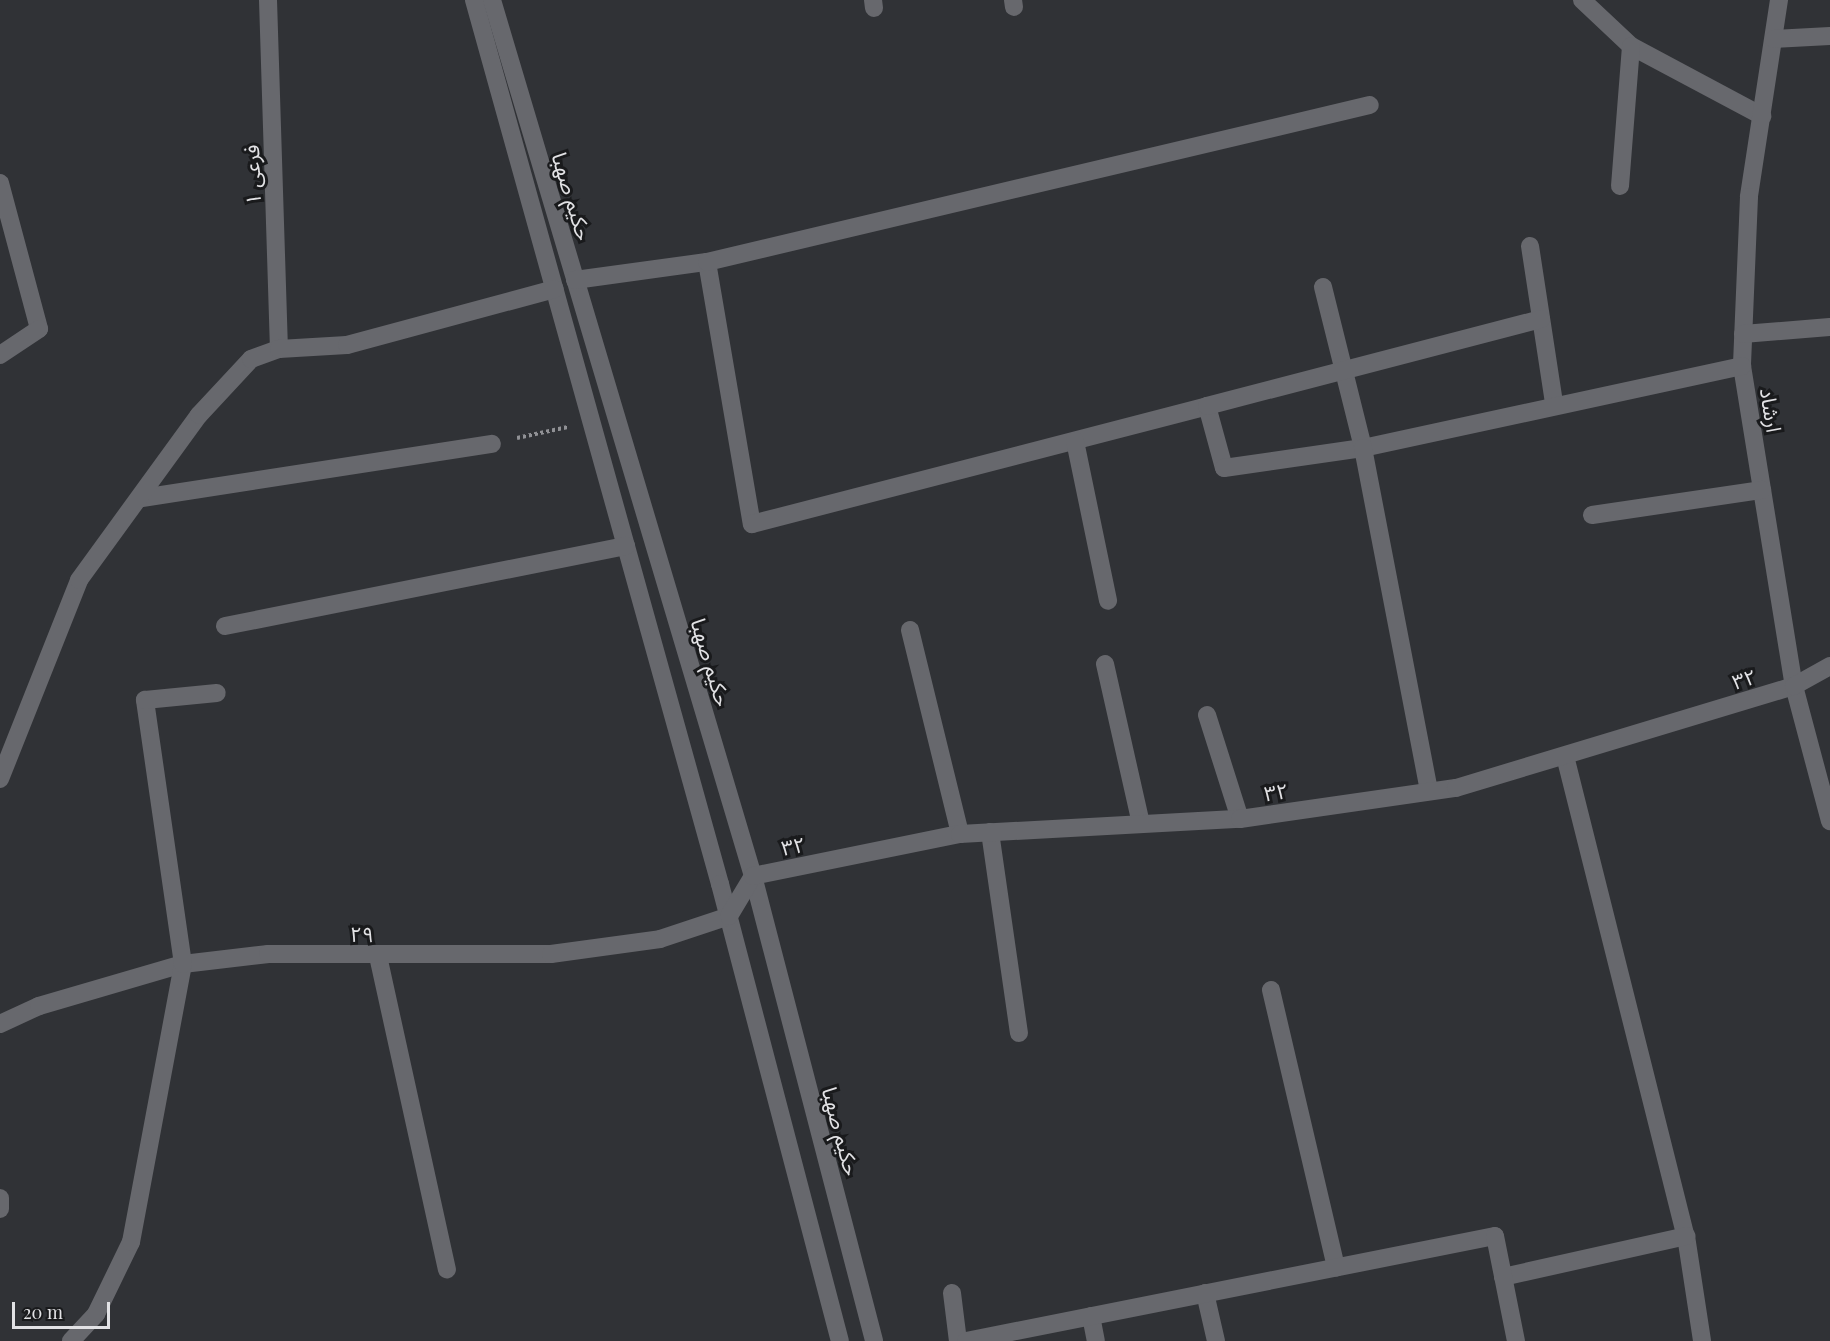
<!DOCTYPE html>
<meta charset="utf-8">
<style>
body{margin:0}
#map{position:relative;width:1830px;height:1341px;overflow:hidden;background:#303236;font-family:"Playfair Display","Noto Sans Arabic",serif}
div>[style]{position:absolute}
.path>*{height:4px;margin-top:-2px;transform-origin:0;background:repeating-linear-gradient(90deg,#909195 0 3px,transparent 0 6px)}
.minor>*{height:18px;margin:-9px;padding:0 9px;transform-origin:9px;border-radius:9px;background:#67686d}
span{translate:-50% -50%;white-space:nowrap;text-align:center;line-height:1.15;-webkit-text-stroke:6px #191a1c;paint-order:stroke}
.street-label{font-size:21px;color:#e2e2e5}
.scale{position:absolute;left:12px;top:1302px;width:98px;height:27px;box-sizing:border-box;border:3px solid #e2e2e5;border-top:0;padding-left:8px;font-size:18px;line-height:21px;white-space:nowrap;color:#e2e2e5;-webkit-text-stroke:4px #191a1c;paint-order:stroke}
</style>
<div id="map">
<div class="path">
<i style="left:517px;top:438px;width:52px;rotate:-12.2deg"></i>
</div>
<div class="minor">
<i style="left:268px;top:0;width:349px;rotate:88.2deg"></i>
<i style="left:474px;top:0;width:918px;rotate:74.45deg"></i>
<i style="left:720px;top:884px;width:472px;rotate:75.3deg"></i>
<i style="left:492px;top:0;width:914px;rotate:73.41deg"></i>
<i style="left:753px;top:876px;width:480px;rotate:75.4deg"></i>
<i style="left:873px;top:0;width:8px;rotate:83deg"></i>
<i style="left:1013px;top:0;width:7px;rotate:82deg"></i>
<i style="left:1582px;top:0;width:67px;rotate:43.2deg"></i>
<i style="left:1631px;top:46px;width:149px;rotate:28.1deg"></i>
<i style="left:1779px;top:0;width:199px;rotate:98.7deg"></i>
<i style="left:1749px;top:197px;width:169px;rotate:92.4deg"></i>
<i style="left:1742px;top:366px;width:324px;rotate:80.8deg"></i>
<i style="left:1794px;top:686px;width:140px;rotate:75.1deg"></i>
<i style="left:1774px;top:39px;width:56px;rotate:-3.1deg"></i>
<i style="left:0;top:183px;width:151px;rotate:75deg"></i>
<i style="left:39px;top:329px;width:47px;rotate:146.3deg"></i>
<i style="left:1620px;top:186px;width:140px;rotate:-85.5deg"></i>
<i style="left:1530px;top:246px;width:159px;rotate:81.3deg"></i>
<i style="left:707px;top:262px;width:266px;rotate:80.3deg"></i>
<i style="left:752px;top:524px;width:470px;rotate:-14.5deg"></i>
<i style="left:1207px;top:406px;width:64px;rotate:74.7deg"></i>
<i style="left:1224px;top:468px;width:140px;rotate:-8.2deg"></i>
<i style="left:1363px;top:448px;width:388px;rotate:-12.2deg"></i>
<i style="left:575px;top:280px;width:133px;rotate:-7.8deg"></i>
<i style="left:707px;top:262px;width:681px;rotate:-13.32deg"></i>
<i style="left:1323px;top:287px;width:166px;rotate:76deg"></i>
<i style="left:1363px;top:448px;width:349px;rotate:79.1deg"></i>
<i style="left:1743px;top:334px;width:87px;rotate:-4.6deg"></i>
<i style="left:1207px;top:406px;width:345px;rotate:-14.6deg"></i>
<i style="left:1075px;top:441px;width:163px;rotate:78.3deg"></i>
<i style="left:142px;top:498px;width:354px;rotate:-8.8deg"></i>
<i style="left:1592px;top:515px;width:172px;rotate:-8.4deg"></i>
<i style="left:225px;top:626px;width:409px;rotate:-11.3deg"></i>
<i style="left:910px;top:630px;width:210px;rotate:76.2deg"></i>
<i style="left:1105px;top:664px;width:164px;rotate:77.3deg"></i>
<i style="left:1207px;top:715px;width:109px;rotate:72.4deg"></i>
<i style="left:1565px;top:756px;width:495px;rotate:75.9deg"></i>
<i style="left:1686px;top:1236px;width:106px;rotate:81.3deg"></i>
<i style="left:0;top:779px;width:214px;rotate:-68.3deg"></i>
<i style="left:79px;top:580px;width:204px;rotate:-54deg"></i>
<i style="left:199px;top:415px;width:76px;rotate:-47.1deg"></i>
<i style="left:251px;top:359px;width:30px;rotate:-20deg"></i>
<i style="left:279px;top:349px;width:68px;rotate:-3.4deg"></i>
<i style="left:347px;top:345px;width:215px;rotate:-15.1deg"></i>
<i style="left:990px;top:832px;width:203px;rotate:81.8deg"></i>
<i style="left:378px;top:956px;width:321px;rotate:77.6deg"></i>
<i style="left:1271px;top:990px;width:285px;rotate:76.8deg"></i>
<i style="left:0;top:1024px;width:43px;rotate:-24.8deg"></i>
<i style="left:39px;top:1006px;width:150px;rotate:-16.3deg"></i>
<i style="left:183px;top:964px;width:86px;rotate:-6.7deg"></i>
<i style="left:268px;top:954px;width:283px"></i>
<i style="left:551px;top:954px;width:110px;rotate:-7.8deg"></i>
<i style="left:660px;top:939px;width:73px;rotate:-18.4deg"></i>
<i style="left:729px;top:916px;width:47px;rotate:-59deg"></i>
<i style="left:753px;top:876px;width:211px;rotate:-11.5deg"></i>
<i style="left:960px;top:834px;width:280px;rotate:-3.1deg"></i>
<i style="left:1240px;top:819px;width:218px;rotate:-8.2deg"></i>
<i style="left:1456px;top:788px;width:353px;rotate:-16.8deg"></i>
<i style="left:1794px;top:686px;width:41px;rotate:-29.1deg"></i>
<i style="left:0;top:1198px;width:11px;rotate:90deg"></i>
<i style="left:1503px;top:1277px;width:188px;rotate:-12.6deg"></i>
<i style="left:952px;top:1293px;width:48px;rotate:82.9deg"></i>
<i style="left:1205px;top:1293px;width:49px;rotate:77.1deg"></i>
<i style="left:1091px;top:1316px;width:25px;rotate:79deg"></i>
<i style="left:71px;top:1341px;width:37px;rotate:-47deg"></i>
<i style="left:96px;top:1314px;width:80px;rotate:-64.1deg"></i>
<i style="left:131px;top:1242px;width:283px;rotate:-79.4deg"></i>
<i style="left:183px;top:964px;width:267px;rotate:-98.2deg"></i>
<i style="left:145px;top:700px;width:72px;rotate:-5.6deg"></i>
<i style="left:966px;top:1341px;width:539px;rotate:-11.23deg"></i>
<i style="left:1495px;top:1236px;width:107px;rotate:78.7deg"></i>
</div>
<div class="street-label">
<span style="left:251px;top:175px;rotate:-92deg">فرعی ۱</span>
<span style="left:573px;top:196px;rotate:73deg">حکیم صهبا</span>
<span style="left:1772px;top:410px;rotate:81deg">ارشاد</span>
<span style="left:712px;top:662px;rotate:73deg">حکیم صهبا</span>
<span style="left:1744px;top:678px;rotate:-17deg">۳۲</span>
<span style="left:1276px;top:791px;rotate:-8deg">۳۲</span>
<span style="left:793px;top:845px;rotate:-11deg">۳۲</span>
<span style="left:362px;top:933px;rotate:1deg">۲۹</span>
<span style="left:842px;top:1131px;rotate:75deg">حکیم صهبا</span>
</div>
<div class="scale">20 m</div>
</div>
